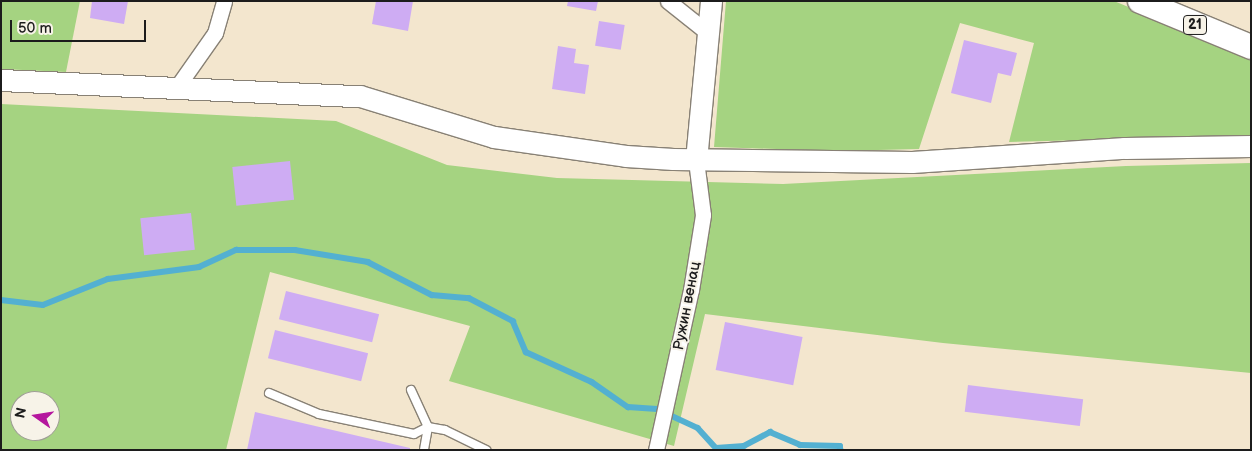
<!DOCTYPE html>
<meta charset="utf-8">
<style>
body{margin:0}
#map{position:relative;width:1252px;height:451px;overflow:hidden;background:#f3e6ce;font-family:"Balsamiq Sans",sans-serif}
div>[style]{position:absolute}
.green>*{inset:0;background:#a5d381}
.stream>*{height:5.5px;margin:-2.75px;padding:0 2.75px;transform-origin:2.75px;border-radius:2.75px;background:#53b0d1}
.building>*{inset:0;background:#ceacf3;transform-origin:0 0}
.roads{filter:drop-shadow(1px 0 #888175) drop-shadow(-1px 0 #888175) drop-shadow(0 1px #888175) drop-shadow(0 -1px #888175)}
.service>*{height:8px;margin:-4px;padding:0 4px;transform-origin:4px;border-radius:4px;background:#fff}
.minor>*{height:15px;margin:-7.5px;padding:0 7.5px;transform-origin:7.5px;border-radius:7.5px;background:#fff}
.secondary>*{height:21px;margin:-10.5px;padding:0 10.5px;transform-origin:10.5px;border-radius:10.5px;background:#fff}
.primary>*{height:24px;margin:-12px;padding:0 12px;transform-origin:12px;border-radius:12px;background:#fff}
span{translate:-50% -50%;white-space:nowrap;text-align:center;line-height:1.15;-webkit-text-stroke:4px #f7f3e8;paint-order:stroke}
.shield-label span{padding:1px 4px;background:#f7f3e8;border:1px solid;border-radius:4px;-webkit-text-stroke-width:0}
.shield-label{font-size:14px;color:#1c1c1c;font-weight:700}
.street-label{font-size:15px;color:#1c1c1c}
.frame{position:absolute;inset:0;border:2px solid #1c1c1c;pointer-events:none}
.north{position:absolute;left:10px;top:391px;width:50px;height:50px;box-sizing:border-box;background:#f7f3e8;border:1px solid #9f9d96;border-radius:50%;rotate:283deg;font-size:14px;font-weight:700;line-height:20px;text-align:center;color:#1c1c1c}
.north::after{content:'';display:block;margin:auto;width:18px;height:22px;background:#b5179e;clip-path:polygon(50% 0,100% 100%,50% 72%,0 100%)}
.scale{position:absolute;left:10px;top:20px;width:136px;height:22px;box-sizing:border-box;border:2px solid #1c1c1c;border-top:0;padding-left:6px;font-size:15px;line-height:18px;white-space:nowrap;color:#1c1c1c;-webkit-text-stroke:4px #f7f3e8;paint-order:stroke}
</style>
<div id="map">
<div class="green">
<i style="clip-path:polygon(1px 1px,80px 1px,66px 72px,1px 69px)"></i>
<i style="clip-path:polygon(726px 1px,1114px 1px,1251px 58px,1251px 136px,1009px 142px,1034px 43px,960px 23px,919px 149px,837px 151px,714px 147px)"></i>
<i style="clip-path:polygon(evenodd,1px 104px,336px 121px,447px 165px,557px 178px,783px 184px,1126px 166px,1251px 163px,1251px 373px,943px 343px,705px 314px,674px 446px,449px 381px,470px 326px,270px 272px,226px 450px,1px 450px,1px 104px,20px 401px,50px 401px,50px 431px,20px 431px,20px 401px)"></i>
</div>
<div class="stream">
<i style="left:1px;top:300px;width:42px;rotate:6.8deg"></i>
<i style="left:43px;top:305px;width:70px;rotate:-21.8deg"></i>
<i style="left:108px;top:279px;width:92px;rotate:-7.5deg"></i>
<i style="left:199px;top:267px;width:41px;rotate:-24.7deg"></i>
<i style="left:236px;top:250px;width:59px"></i>
<i style="left:295px;top:250px;width:74px;rotate:9.3deg"></i>
<i style="left:368px;top:262px;width:72px;rotate:27.3deg"></i>
<i style="left:432px;top:295px;width:37px;rotate:5deg"></i>
<i style="left:469px;top:298px;width:50px;rotate:27.6deg"></i>
<i style="left:513px;top:321px;width:34px;rotate:67deg"></i>
<i style="left:526px;top:352px;width:72px;rotate:24.4deg"></i>
<i style="left:592px;top:382px;width:44px;rotate:34.8deg"></i>
<i style="left:628px;top:407px;width:29px;rotate:4deg"></i>
<i style="left:657px;top:409px;width:45px;rotate:24.9deg"></i>
<i style="left:698px;top:428px;width:27px;rotate:48deg"></i>
<i style="left:716px;top:448px;width:28px;rotate:-4deg"></i>
<i style="left:744px;top:446px;width:30px;rotate:-28deg"></i>
<i style="left:770px;top:432px;width:33px;rotate:23deg"></i>
<i style="left:800px;top:445px;width:40px;rotate:1.4deg"></i>
<i style="left:840px;top:446px;width:4px;rotate:76deg"></i>
</div>
<div class="building">
<i style="clip-path:polygon(92px 1px,128px 1px,124px 24px,90px 18px)"></i>
<i style="clip-path:polygon(376px 1px,413px 1px,408px 31px,372px 24px)"></i>
<i style="clip-path:polygon(568px 1px,598px 1px,596px 11px,567px 6px)"></i>
<i style="left:599px;top:21px;width:26px;height:25px;rotate:9deg"></i>
<i style="clip-path:polygon(964px 40px,1017px 53px,1011px 76px,998px 73px,991px 103px,951px 93px)"></i>
<i style="clip-path:polygon(558px 46px,576px 49px,574px 63px,589px 65px,585px 94px,552px 89px)"></i>
<i style="left:290px;top:161px;width:39px;height:58px;rotate:84deg"></i>
<i style="left:191px;top:213px;width:37px;height:51px;rotate:84deg"></i>
<i style="left:286px;top:291px;width:96px;height:29px;rotate:14deg"></i>
<i style="left:725px;top:322px;width:79px;height:49px;rotate:11deg"></i>
<i style="left:275px;top:330px;width:96px;height:29px;rotate:14deg"></i>
<i style="left:968px;top:385px;width:116px;height:27px;rotate:7deg"></i>
<i style="clip-path:polygon(255px 412px,410px 448px,410px 450px,247px 450px)"></i>
</div>
<div class="roads">
<div class="service">
<i style="left:411px;top:390px;width:41px;rotate:65.3deg"></i>
<i style="left:428px;top:427px;width:23px;rotate:100deg"></i>
<i style="left:269px;top:393px;width:54px;rotate:22.8deg"></i>
<i style="left:319px;top:414px;width:97px;rotate:11.9deg"></i>
<i style="left:414px;top:434px;width:16px;rotate:-27deg"></i>
<i style="left:428px;top:427px;width:17px;rotate:10deg"></i>
<i style="left:445px;top:430px;width:46px;rotate:26deg"></i>
</div>
<div class="minor">
<i style="left:668px;top:1px;width:50px;rotate:38.5deg"></i>
<i style="left:177px;top:87px;width:66px;rotate:-54.9deg"></i>
<i style="left:215px;top:33px;width:33px;rotate:-74deg"></i>
<i style="left:656px;top:450px;width:164px;rotate:-77.7deg"></i>
<i style="left:691px;top:290px;width:76px;rotate:-80.9deg"></i>
<i style="left:703px;top:215px;width:55px;rotate:-97.3deg"></i>
</div>
<div class="secondary">
<i style="left:1px;top:80px;width:359px;rotate:2.6deg"></i>
<i style="left:360px;top:96px;width:140px;rotate:17deg"></i>
<i style="left:494px;top:137px;width:133px;rotate:8.2deg"></i>
<i style="left:626px;top:156px;width:47px;rotate:3.7deg"></i>
<i style="left:673px;top:159px;width:239px;rotate:0.7deg"></i>
<i style="left:912px;top:162px;width:213px;rotate:-3.8deg"></i>
<i style="left:1125px;top:148px;width:126px;rotate:-0.9deg"></i>
<i style="left:696px;top:160px;width:160px;rotate:-84.6deg"></i>
</div>
<div class="primary">
<i style="left:1140px;top:1px;width:120px;rotate:22.5deg"></i>
</div>
</div>
<div class="shield-label">
<span style="left:1195px;top:25px">21</span>
</div>
<div class="street-label">
<span style="left:687px;top:306px;rotate:-79deg">Ружин венац</span>
</div>
<div class="frame"></div>
<div class="north">N</div>
<div class="scale">50 m</div>
</div>
